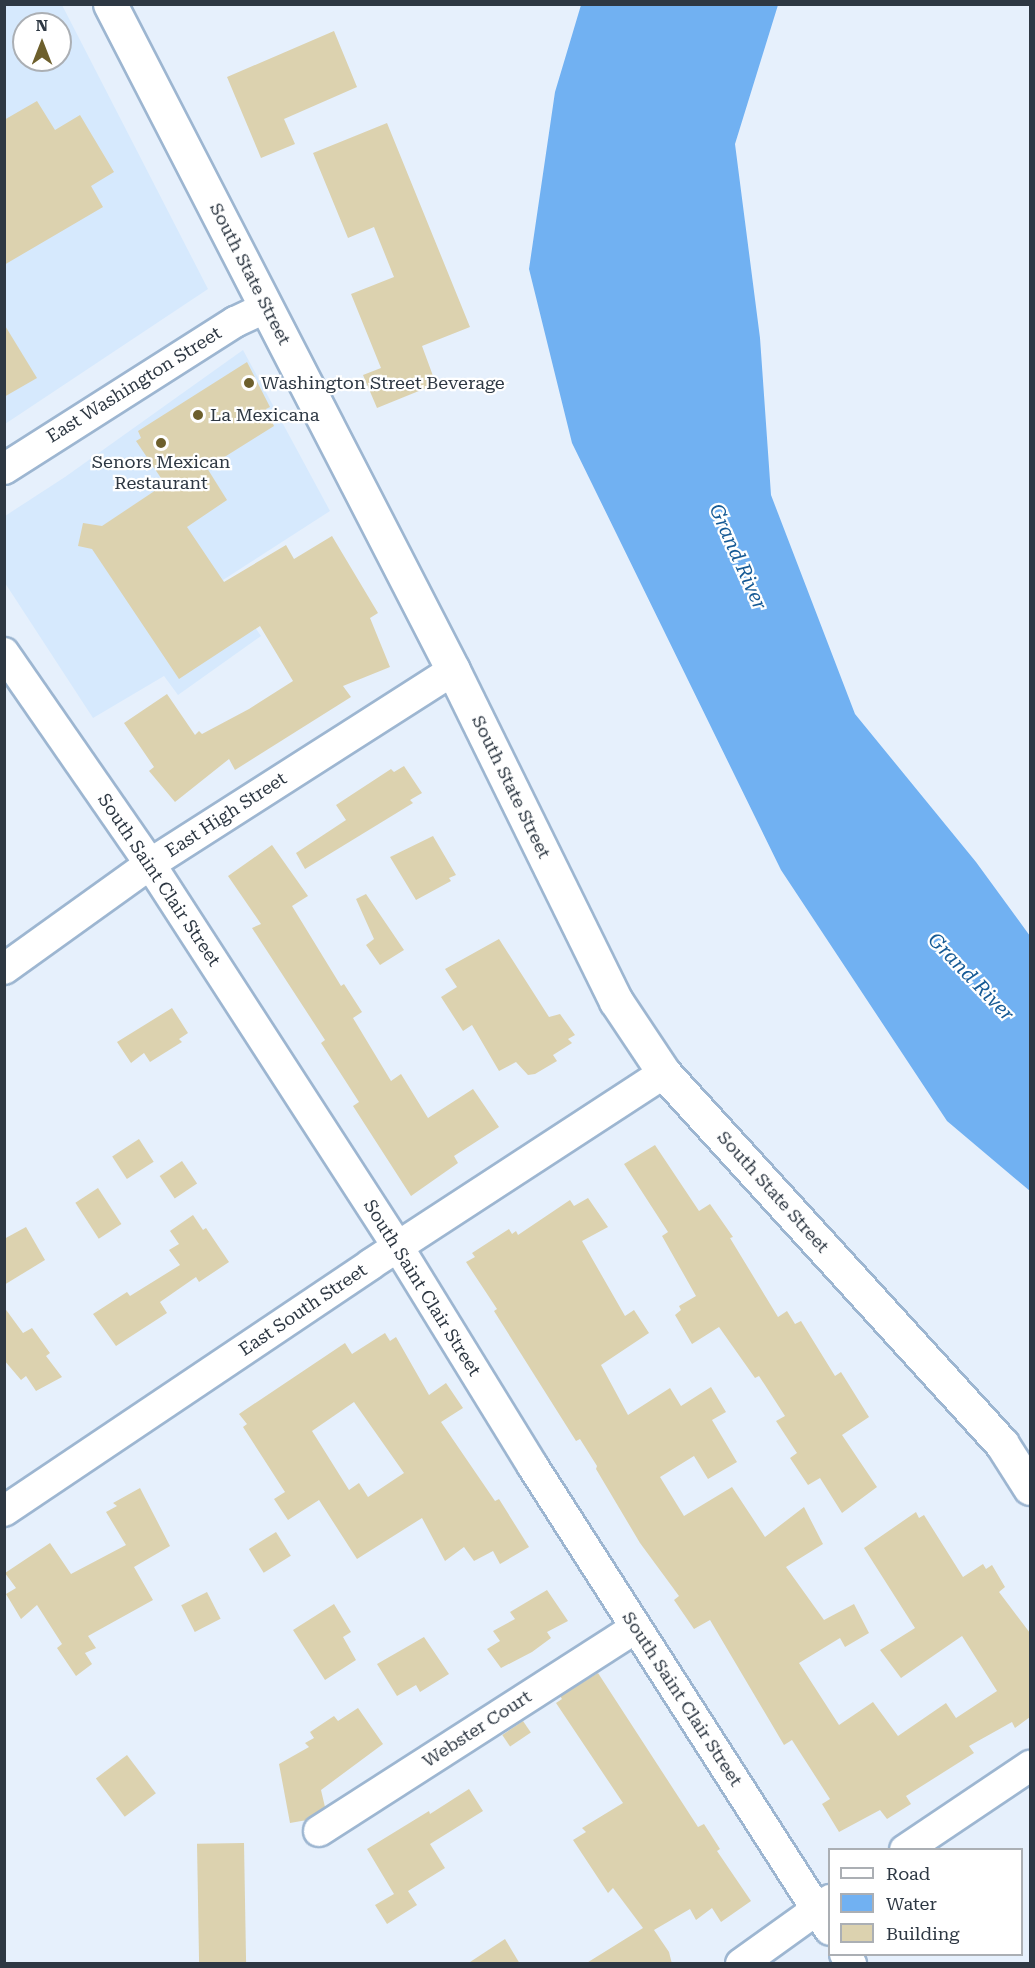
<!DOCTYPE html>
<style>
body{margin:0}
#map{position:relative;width:1035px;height:1968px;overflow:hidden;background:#e6f0fc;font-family:"Roboto Serif",serif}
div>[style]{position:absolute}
.built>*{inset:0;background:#d6e9fd}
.water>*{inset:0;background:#71b1f2}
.building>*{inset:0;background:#dcd2af;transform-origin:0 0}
.roads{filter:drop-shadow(2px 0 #9db6d1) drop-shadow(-2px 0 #9db6d1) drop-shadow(0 2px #9db6d1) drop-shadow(0 -2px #9db6d1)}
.street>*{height:30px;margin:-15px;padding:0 15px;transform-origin:15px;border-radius:15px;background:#fff}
.secondary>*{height:33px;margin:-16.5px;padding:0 16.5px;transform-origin:16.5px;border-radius:16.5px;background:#fff}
.dots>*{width:16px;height:16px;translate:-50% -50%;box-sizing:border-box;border:3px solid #fff;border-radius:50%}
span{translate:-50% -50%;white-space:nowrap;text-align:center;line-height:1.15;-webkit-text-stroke:4.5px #fff;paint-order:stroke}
.street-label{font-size:18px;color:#2e3843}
.poi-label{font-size:18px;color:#2e3843}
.left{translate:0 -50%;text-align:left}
.water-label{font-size:20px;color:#165a95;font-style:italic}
.frame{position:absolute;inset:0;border:6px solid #2e3843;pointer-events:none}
.legend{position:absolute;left:828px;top:1848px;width:195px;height:108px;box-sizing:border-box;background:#fff;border:2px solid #abafb4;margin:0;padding:8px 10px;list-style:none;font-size:18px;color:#2e3843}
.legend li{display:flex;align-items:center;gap:12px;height:30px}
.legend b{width:30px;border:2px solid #abafb4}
.north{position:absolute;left:12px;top:12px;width:60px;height:60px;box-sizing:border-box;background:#fff;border:2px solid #abafb4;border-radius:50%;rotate:0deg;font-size:16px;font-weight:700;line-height:24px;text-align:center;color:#2e3843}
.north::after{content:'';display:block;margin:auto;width:21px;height:27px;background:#6d5f2c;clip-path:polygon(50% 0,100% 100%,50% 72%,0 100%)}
</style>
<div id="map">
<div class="built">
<i style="clip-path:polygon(evenodd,5px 5px,62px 5px,208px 289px,5px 424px,5px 5px,24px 24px,60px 24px,60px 60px,24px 60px,24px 24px)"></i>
<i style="clip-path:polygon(243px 350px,330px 511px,223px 580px,261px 636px,178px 695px,164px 676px,93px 718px,5px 583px,5px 516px,65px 477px)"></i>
</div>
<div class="water">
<i style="clip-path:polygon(581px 5px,778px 5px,735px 144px,760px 338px,771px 495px,855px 714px,976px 862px,1030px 936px,1030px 1191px,947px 1121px,781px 870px,572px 443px,529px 269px,555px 92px)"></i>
</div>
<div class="building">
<i style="clip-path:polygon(334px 31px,357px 87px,284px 119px,295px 144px,261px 158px,227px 77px)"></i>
<i style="clip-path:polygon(37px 101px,55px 130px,80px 115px,114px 172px,91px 186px,103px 207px,4px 265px,4px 120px)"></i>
<i style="clip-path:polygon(387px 123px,470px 327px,422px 346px,436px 384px,377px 408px,363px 375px,381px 368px,351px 294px,394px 277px,374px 227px,348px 238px,313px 153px)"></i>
<i style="clip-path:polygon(4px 324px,37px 378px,4px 397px)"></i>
<i style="clip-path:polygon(247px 362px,270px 407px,266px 409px,274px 426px,207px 468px,227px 500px,187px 527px,224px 582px,286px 545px,294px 559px,332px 536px,378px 613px,370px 618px,390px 667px,343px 686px,351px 697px,235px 770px,229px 759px,175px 802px,149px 771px,154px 767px,124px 723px,167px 694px,195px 735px,199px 731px,202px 734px,249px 709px,293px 681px,260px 626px,179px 679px,92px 549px,78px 546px,83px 523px,102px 526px,165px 484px,136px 441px,141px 438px,138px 431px)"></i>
<i style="clip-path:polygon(404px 766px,422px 793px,410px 800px,413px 803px,305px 869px,296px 853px,346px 820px,336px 805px,391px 769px,394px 772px)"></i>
<i style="clip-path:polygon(433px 836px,456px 875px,449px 878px,451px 881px,416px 900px,390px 857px)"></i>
<i style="clip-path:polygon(272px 845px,308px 896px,292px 906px,341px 986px,344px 984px,362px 1012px,353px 1018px,391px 1081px,401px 1074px,428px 1118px,473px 1089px,499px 1127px,454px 1156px,458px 1163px,411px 1196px,353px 1106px,359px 1102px,321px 1043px,325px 1040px,252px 928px,261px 924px,228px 876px)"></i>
<i style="clip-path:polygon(366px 894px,404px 950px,380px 965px,366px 945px,374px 939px,356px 899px)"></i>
<i style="clip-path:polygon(499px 939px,549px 1017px,560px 1014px,575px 1035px,568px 1039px,572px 1043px,553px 1055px,557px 1061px,535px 1074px,528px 1075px,516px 1062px,499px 1071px,472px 1025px,463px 1031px,441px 997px,457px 987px,445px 969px)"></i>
<i style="clip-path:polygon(172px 1008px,188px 1033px,179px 1039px,182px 1042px,150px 1062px,144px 1053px,131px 1063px,117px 1042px)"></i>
<i style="left:139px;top:1139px;width:27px;height:32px;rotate:57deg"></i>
<i style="clip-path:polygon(655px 1145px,699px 1211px,710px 1204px,733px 1237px,730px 1238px,778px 1317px,787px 1311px,795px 1324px,801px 1321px,835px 1376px,841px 1372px,869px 1417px,842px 1435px,877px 1487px,842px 1513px,820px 1478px,808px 1485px,790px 1458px,797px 1453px,776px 1421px,785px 1416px,759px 1376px,755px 1378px,719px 1327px,692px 1344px,675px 1315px,681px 1310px,679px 1306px,696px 1296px,662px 1236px,668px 1232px,624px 1164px)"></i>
<i style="left:182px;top:1161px;width:27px;height:27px;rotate:56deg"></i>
<i style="left:98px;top:1188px;width:43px;height:27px;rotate:57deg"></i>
<i style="clip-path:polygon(588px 1198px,608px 1227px,582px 1241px,625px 1316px,634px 1310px,649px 1333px,601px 1365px,628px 1415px,670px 1388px,681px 1406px,711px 1387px,726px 1412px,712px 1420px,737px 1462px,708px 1479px,694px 1456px,660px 1477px,684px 1516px,732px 1487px,765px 1537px,804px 1507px,823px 1544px,786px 1567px,824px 1620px,854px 1604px,869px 1633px,845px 1647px,840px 1638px,799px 1663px,839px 1725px,873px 1702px,898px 1736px,946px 1703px,956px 1718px,997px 1691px,962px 1636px,901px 1678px,880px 1650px,915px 1628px,864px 1548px,916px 1512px,919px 1518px,924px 1515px,963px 1577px,983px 1564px,986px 1569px,992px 1565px,1005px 1587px,999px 1592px,1030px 1633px,1030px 1717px,1015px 1728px,1012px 1722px,969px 1746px,974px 1753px,906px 1796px,911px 1804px,887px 1819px,880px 1810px,839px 1832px,822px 1804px,830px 1799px,792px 1740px,784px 1745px,710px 1620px,694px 1629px,674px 1600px,679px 1596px,640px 1543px,596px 1469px,597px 1466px,580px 1439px,576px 1441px,494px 1311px,497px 1309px,466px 1262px,475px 1257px,472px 1253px,509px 1229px,512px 1234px,516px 1231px,518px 1235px,570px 1200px,574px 1206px)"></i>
<i style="clip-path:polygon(193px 1215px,203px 1230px,206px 1228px,229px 1262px,199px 1282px,196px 1277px,160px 1302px,167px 1313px,116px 1346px,93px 1314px,127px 1292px,130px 1296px,180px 1265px,169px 1250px,179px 1244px,170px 1231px)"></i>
<i style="clip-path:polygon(26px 1227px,45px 1260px,4px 1285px,4px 1239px)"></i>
<i style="clip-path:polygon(4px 1307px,23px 1333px,32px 1328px,50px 1353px,46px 1356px,62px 1377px,36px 1391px,26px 1376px,21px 1380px,4px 1360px)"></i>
<i style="clip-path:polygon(evenodd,385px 1333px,390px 1341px,396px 1337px,429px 1395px,446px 1383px,463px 1408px,441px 1422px,495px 1501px,499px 1499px,529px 1547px,500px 1564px,493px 1551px,474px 1561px,464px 1547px,445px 1561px,422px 1518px,357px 1559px,319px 1500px,288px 1520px,274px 1499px,285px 1492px,243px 1427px,247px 1424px,239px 1414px,345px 1343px,352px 1354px,385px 1333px,354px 1402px,404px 1473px,368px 1497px,359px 1483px,349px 1490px,312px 1431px,354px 1402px)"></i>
<i style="clip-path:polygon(140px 1488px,170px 1546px,134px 1567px,153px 1600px,88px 1636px,96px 1648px,85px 1653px,92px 1664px,76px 1676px,57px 1648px,62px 1644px,37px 1605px,21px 1619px,6px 1594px,16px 1588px,5px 1573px,50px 1543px,71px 1574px,126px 1545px,106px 1512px,117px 1506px,113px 1503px)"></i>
<i style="left:276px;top:1532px;width:28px;height:32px;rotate:58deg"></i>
<i style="clip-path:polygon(547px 1590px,568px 1621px,547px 1632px,551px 1638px,532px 1652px,501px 1668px,487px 1649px,500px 1641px,493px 1631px,515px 1619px,510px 1612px)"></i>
<i style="left:207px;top:1592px;width:30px;height:29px;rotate:63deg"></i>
<i style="clip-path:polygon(334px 1604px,351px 1632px,343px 1637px,356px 1660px,325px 1680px,293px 1630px)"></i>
<i style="clip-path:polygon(424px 1637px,449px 1674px,420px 1692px,416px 1685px,397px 1696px,377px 1664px)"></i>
<i style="clip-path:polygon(598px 1673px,698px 1827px,704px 1824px,720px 1849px,717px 1851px,751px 1901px,721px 1922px,712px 1908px,696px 1920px,690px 1909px,654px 1930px,669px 1952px,672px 1964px,585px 1964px,643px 1928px,613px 1888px,608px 1893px,573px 1840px,586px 1832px,582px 1828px,623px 1803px,556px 1703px,562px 1699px,560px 1696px)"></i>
<i style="clip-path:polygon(358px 1708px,383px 1744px,321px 1790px,325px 1807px,307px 1820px,290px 1823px,279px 1764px,309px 1747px,305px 1743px,314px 1738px,310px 1732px,334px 1716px,338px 1721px)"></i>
<i style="left:523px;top:1721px;width:14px;height:25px;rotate:56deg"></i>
<i style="left:127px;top:1755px;width:48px;height:39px;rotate:53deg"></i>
<i style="clip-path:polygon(469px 1789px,483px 1811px,430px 1844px,445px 1868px,408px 1891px,417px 1905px,387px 1924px,375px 1905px,394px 1894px,367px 1849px,429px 1811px,430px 1814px)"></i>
<i style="left:244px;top:1843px;width:121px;height:47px;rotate:89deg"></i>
<i style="clip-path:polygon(505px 1939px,520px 1964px,467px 1964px)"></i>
</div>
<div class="roads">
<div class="street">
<i style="left:4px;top:469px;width:274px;rotate:-32.5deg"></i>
<i style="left:235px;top:322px;width:35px;rotate:-25deg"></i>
<i style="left:4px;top:653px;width:257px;rotate:55.3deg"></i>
<i style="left:150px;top:864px;width:456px;rotate:57.1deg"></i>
<i style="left:398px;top:1247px;width:256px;rotate:58.4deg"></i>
<i style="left:532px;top:1465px;width:552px;rotate:57.35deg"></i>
<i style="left:4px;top:969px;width:180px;rotate:-35.7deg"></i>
<i style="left:150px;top:864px;width:360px;rotate:-32.6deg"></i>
<i style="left:4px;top:1511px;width:442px;rotate:-33.9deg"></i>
<i style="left:371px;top:1264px;width:350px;rotate:-33.1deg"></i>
<i style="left:319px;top:1831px;width:376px;rotate:-32.7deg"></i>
<i style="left:905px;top:1850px;width:151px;rotate:-33.9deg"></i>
<i style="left:845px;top:1954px;width:12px;rotate:59deg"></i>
<i style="left:741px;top:1964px;width:110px;rotate:-35.7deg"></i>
</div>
<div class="secondary">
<i style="left:110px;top:4px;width:749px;rotate:62.75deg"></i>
<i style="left:453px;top:670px;width:369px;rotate:63.8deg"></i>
<i style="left:616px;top:1001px;width:87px;rotate:56.3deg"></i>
<i style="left:664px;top:1073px;width:502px;rotate:47.66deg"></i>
<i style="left:1002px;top:1444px;width:52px;rotate:57.5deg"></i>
</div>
</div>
<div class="dots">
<i style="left:249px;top:383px;background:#6d5f2c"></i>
<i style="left:198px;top:415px;background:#6d5f2c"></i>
<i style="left:161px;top:443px;background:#6d5f2c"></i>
</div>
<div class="street-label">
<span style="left:250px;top:274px;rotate:63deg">South State Street</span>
<span style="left:134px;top:385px;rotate:-32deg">East Washington Street</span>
<span style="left:511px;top:787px;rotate:64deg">South State Street</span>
<span style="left:226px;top:815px;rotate:-33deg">East High Street</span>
<span style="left:159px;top:880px;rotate:56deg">South Saint Clair Street</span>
<span style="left:773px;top:1192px;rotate:48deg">South State Street</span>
<span style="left:422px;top:1288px;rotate:58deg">South Saint Clair Street</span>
<span style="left:303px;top:1310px;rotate:-34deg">East South Street</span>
<span style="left:682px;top:1699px;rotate:57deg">South Saint Clair Street</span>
<span style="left:477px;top:1729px;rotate:-33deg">Webster Court</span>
</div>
<div class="poi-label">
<span class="left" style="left:261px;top:383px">Washington Street Beverage</span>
<span class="left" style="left:210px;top:415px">La Mexicana</span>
<span style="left:161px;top:473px">Senors Mexican<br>Restaurant</span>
</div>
<div class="water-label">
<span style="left:738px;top:557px;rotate:66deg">Grand River</span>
<span style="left:971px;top:977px;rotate:46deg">Grand River</span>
</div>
<div class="frame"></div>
<ul class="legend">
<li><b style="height:8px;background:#fff"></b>Road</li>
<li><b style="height:16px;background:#71b1f2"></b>Water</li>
<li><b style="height:16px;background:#dcd2af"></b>Building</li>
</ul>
<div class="north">N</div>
</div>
